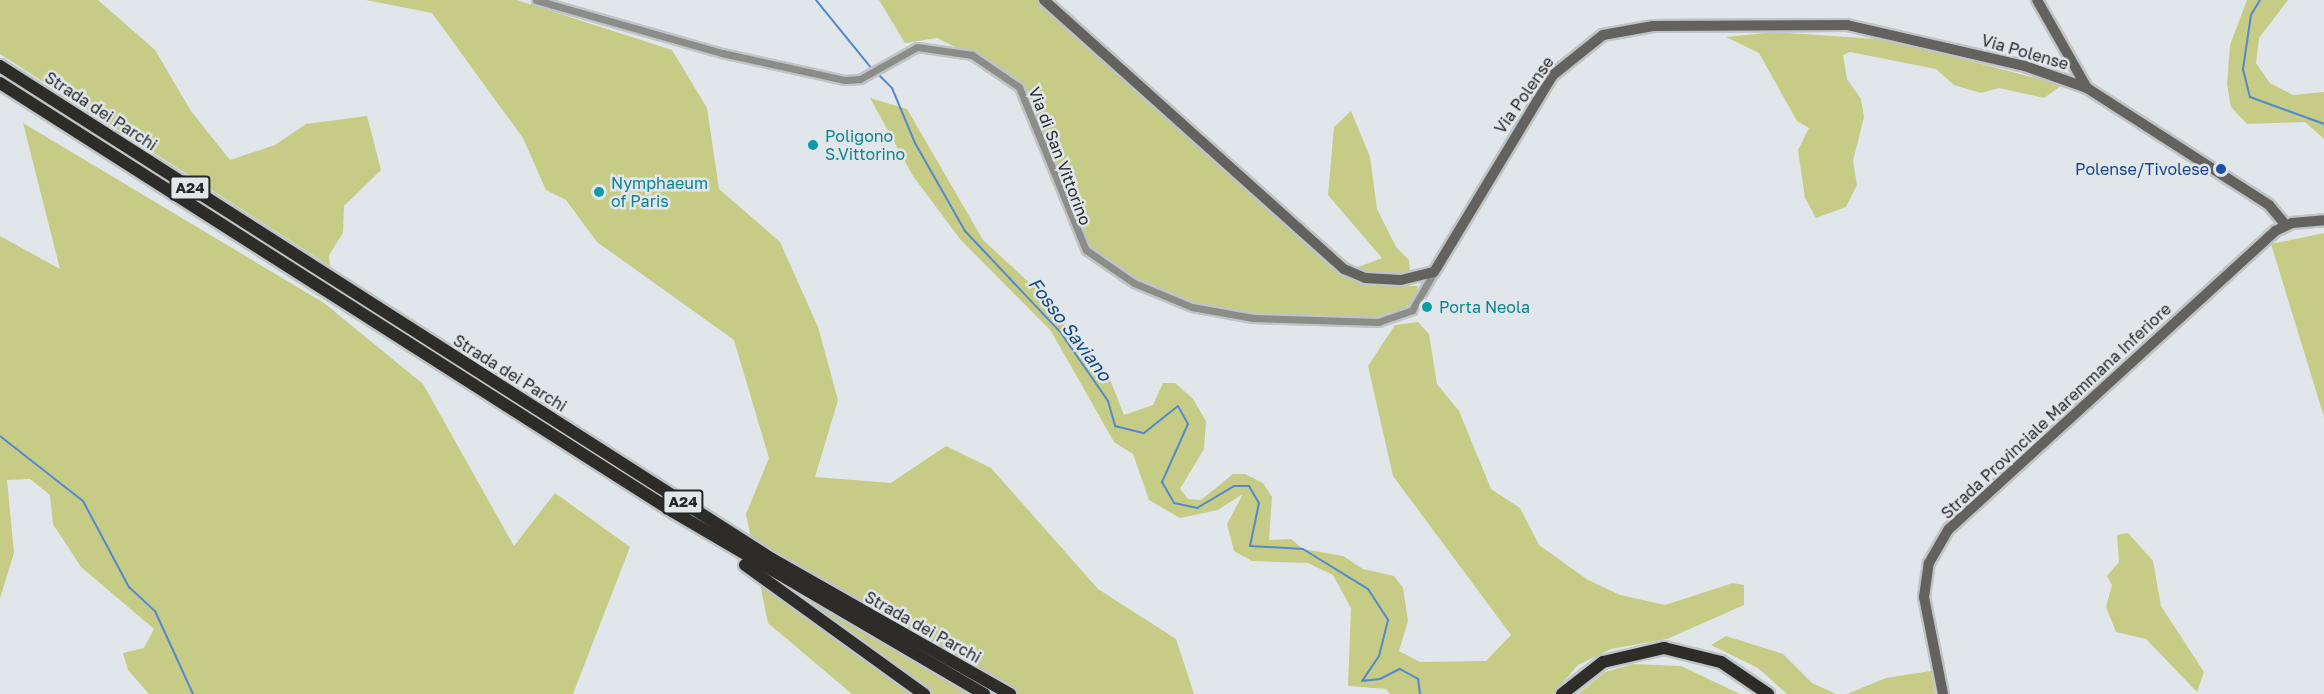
<!DOCTYPE html>
<style>
body{margin:0}
#map{position:relative;width:2324px;height:694px;overflow:hidden;background:#e1e6ea;font-family:"Golos Text",sans-serif}
div>[style]{position:absolute}
.green>*{inset:0;background:#c6cb86}
.stream>*{height:2px;margin:-1px;padding:0 1px;transform-origin:1px;border-radius:1px;background:#5589cd}
.roads{filter:drop-shadow(2px 0 #bfc4c7) drop-shadow(-2px 0 #bfc4c7) drop-shadow(0 2px #bfc4c7) drop-shadow(0 -2px #bfc4c7)}
.street>*{height:7px;margin:-3.5px;padding:0 3.5px;transform-origin:3.5px;border-radius:3.5px;background:#8c8c89}
.secondary>*{height:10px;margin:-5px;padding:0 5px;transform-origin:5px;border-radius:5px;background:#63625f}
.highway>*{height:12px;margin:-6px;padding:0 6px;transform-origin:6px;border-radius:6px;background:#2d2c28}
.dots>*{width:16px;height:16px;translate:-50% -50%;box-sizing:border-box;border:3px solid #e1e6ea;border-radius:50%}
span{translate:-50% -50%;white-space:nowrap;text-align:center;line-height:1.15;-webkit-text-stroke:5px #e1e6ea;paint-order:stroke}
.shield-label span{padding:2px 4px;background:#e1e6ea;border:2px solid;border-radius:4px;-webkit-text-stroke-width:0}
.shield-label{font-size:15px;color:#262729;font-weight:700}
.street-label{font-size:16px;color:#262729}
.culture-label{font-size:16px;color:#0d838f}
.left{translate:0 -50%;text-align:left}
.transit-label{font-size:16px;color:#164399}
.right{translate:-100% -50%;text-align:right}
.water-label{font-size:18px;color:#134887;font-style:italic}
</style>
<div id="map">
<div class="green">
<i style="clip-path:polygon(0 0,98px 0,155px 50px,191px 111px,230px 160px,275px 145px,306px 124px,367px 116px,381px 170px,344px 206px,343px 233px,329px 255px,330px 266px,0 54px)"></i>
<i style="clip-path:polygon(366px 0,517px 0,672px 50px,707px 108px,719px 189px,780px 242px,818px 327px,838px 400px,815px 477px,891px 483px,946px 446px,991px 468px,1098px 589px,1176px 639px,1194px 694px,852px 694px,768px 623px,746px 514px,769px 458px,734px 340px,597px 242px,566px 200px,546px 190px,523px 138px,432px 13px)"></i>
<i style="clip-path:polygon(879px 0,1039px 0,1343px 276px,1374px 286px,1418px 286px,1415px 301px,1394px 314px,1371px 319px,1274px 316px,1193px 303px,1151px 288px,1105px 262px,1081px 236px,1017px 78px,937px 38px,905px 43px)"></i>
<i style="clip-path:polygon(2247px 0,2288px 0,2259px 38px,2256px 63px,2270px 83px,2293px 95px,2324px 92px,2324px 139px,2305px 122px,2247px 124px,2231px 107px,2227px 84px,2230px 45px)"></i>
<i style="clip-path:polygon(1775px 32px,1891px 40px,2062px 85px,2044px 98px,1999px 88px,1981px 93px,1954px 85px,1936px 69px,1850px 52px,1843px 55px,1847px 79px,1861px 99px,1864px 117px,1853px 161px,1857px 185px,1846px 207px,1816px 218px,1805px 198px,1798px 150px,1809px 128px,1797px 121px,1759px 53px,1726px 37px)"></i>
<i style="clip-path:polygon(870px 98px,907px 109px,983px 240px,1035px 288px,1107px 372px,1124px 415px,1153px 405px,1163px 383px,1175px 383px,1193px 399px,1206px 421px,1204px 449px,1180px 489px,1188px 499px,1201px 500px,1233px 474px,1245px 474px,1263px 483px,1272px 497px,1269px 540px,1291px 539px,1303px 549px,1343px 556px,1363px 569px,1394px 576px,1403px 588px,1408px 621px,1399px 651px,1420px 662px,1486px 661px,1511px 635px,1393px 476px,1368px 366px,1395px 325px,1418px 322px,1429px 334px,1437px 384px,1459px 411px,1491px 489px,1520px 508px,1539px 545px,1588px 580px,1620px 595px,1665px 605px,1733px 583px,1744px 585px,1744px 605px,1667px 639px,1611px 649px,1578px 665px,1553px 694px,1390px 694px,1386px 689px,1348px 686px,1351px 608px,1333px 575px,1308px 563px,1252px 561px,1234px 551px,1227px 524px,1243px 494px,1218px 510px,1180px 518px,1149px 500px,1133px 454px,1114px 442px,1051px 331px,960px 239px,913px 176px)"></i>
<i style="clip-path:polygon(1351px 111px,1370px 157px,1377px 209px,1396px 247px,1409px 260px,1410px 270px,1403px 277px,1355px 273px,1356px 268px,1382px 258px,1328px 195px,1334px 127px)"></i>
<i style="clip-path:polygon(23px 123px,324px 303px,423px 384px,514px 546px,555px 493px,630px 547px,573px 694px,149px 694px,128px 670px,123px 653px,144px 648px,154px 629px,81px 567px,53px 524px,50px 495px,30px 479px,7px 480px,14px 553px,0 598px,0 236px,60px 269px)"></i>
<i style="clip-path:polygon(2324px 233px,2324px 417px,2271px 244px)"></i>
<i style="clip-path:polygon(2128px 533px,2153px 561px,2161px 606px,2204px 672px,2197px 692px,2146px 639px,2116px 632px,2106px 607px,2112px 585px,2107px 576px,2119px 562px,2117px 535px)"></i>
<i style="clip-path:polygon(1726px 636px,1783px 654px,1812px 683px,1836px 694px,1787px 694px,1758px 668px,1711px 645px)"></i>
<i style="clip-path:polygon(1633px 664px,1681px 666px,1740px 694px,1578px 694px,1605px 672px)"></i>
<i style="clip-path:polygon(1931px 671px,1935px 694px,1847px 694px,1886px 678px)"></i>
</div>
<div class="stream">
<i style="left:816px;top:0;width:89px;rotate:50.9deg"></i>
<i style="left:2260px;top:0;width:17px;rotate:121deg"></i>
<i style="left:2251px;top:15px;width:55px;rotate:98.4deg"></i>
<i style="left:2243px;top:69px;width:29px;rotate:76deg"></i>
<i style="left:2250px;top:97px;width:79px;rotate:20deg"></i>
<i style="left:877px;top:73px;width:21px;rotate:45deg"></i>
<i style="left:892px;top:88px;width:60px;rotate:67.3deg"></i>
<i style="left:915px;top:143px;width:101px;rotate:60.4deg"></i>
<i style="left:965px;top:231px;width:140px;rotate:46.7deg"></i>
<i style="left:1061px;top:333px;width:83px;rotate:55.3deg"></i>
<i style="left:1108px;top:401px;width:26px;rotate:74deg"></i>
<i style="left:1115px;top:426px;width:30px;rotate:14deg"></i>
<i style="left:1144px;top:433px;width:43px;rotate:-38.5deg"></i>
<i style="left:1178px;top:406px;width:21px;rotate:61deg"></i>
<i style="left:1188px;top:424px;width:64px;rotate:114.1deg"></i>
<i style="left:1162px;top:482px;width:24px;rotate:60deg"></i>
<i style="left:1174px;top:503px;width:24px;rotate:12deg"></i>
<i style="left:1197px;top:508px;width:43px;rotate:-30.7deg"></i>
<i style="left:1234px;top:486px;width:15px"></i>
<i style="left:1249px;top:486px;width:20px;rotate:60deg"></i>
<i style="left:1259px;top:503px;width:44px;rotate:101.8deg"></i>
<i style="left:1250px;top:546px;width:53px;rotate:3.2deg"></i>
<i style="left:1303px;top:549px;width:76px;rotate:31.6deg"></i>
<i style="left:1368px;top:589px;width:37px;rotate:57deg"></i>
<i style="left:1388px;top:620px;width:37px;rotate:104deg"></i>
<i style="left:1379px;top:656px;width:30px;rotate:124deg"></i>
<i style="left:1362px;top:681px;width:18px;rotate:-6deg"></i>
<i style="left:1380px;top:679px;width:22px;rotate:-27deg"></i>
<i style="left:1400px;top:669px;width:21px;rotate:29deg"></i>
<i style="left:1418px;top:679px;width:15px;rotate:82deg"></i>
<i style="left:0;top:436px;width:105px;rotate:38.1deg"></i>
<i style="left:83px;top:501px;width:98px;rotate:61.9deg"></i>
<i style="left:129px;top:587px;width:35px;rotate:43deg"></i>
<i style="left:155px;top:611px;width:91px;rotate:65.4deg"></i>
</div>
<div class="roads">
<div class="street">
<i style="left:536px;top:0;width:193px;rotate:15.9deg"></i>
<i style="left:722px;top:53px;width:126px;rotate:12.4deg"></i>
<i style="left:845px;top:80px;width:15px;rotate:-4deg"></i>
<i style="left:860px;top:79px;width:65px;rotate:-29.3deg"></i>
<i style="left:917px;top:47px;width:56px;rotate:8.3deg"></i>
<i style="left:972px;top:55px;width:57px;rotate:34.2deg"></i>
<i style="left:1019px;top:87px;width:176px;rotate:67.7deg"></i>
<i style="left:1086px;top:250px;width:58px;rotate:34.5deg"></i>
<i style="left:1134px;top:283px;width:63px;rotate:22.5deg"></i>
<i style="left:1192px;top:307px;width:62px;rotate:10.2deg"></i>
<i style="left:1253px;top:318px;width:125px;rotate:1.8deg"></i>
<i style="left:1378px;top:322px;width:36px;rotate:-19deg"></i>
<i style="left:1412px;top:310px;width:44px;rotate:-59.9deg"></i>
</div>
<div class="secondary">
<i style="left:1044px;top:0;width:403px;rotate:41.9deg"></i>
<i style="left:1344px;top:269px;width:23px;rotate:23deg"></i>
<i style="left:1365px;top:278px;width:36px;rotate:3deg"></i>
<i style="left:1401px;top:280px;width:34px;rotate:-14deg"></i>
<i style="left:1434px;top:272px;width:230px;rotate:-58.9deg"></i>
<i style="left:1553px;top:75px;width:64px;rotate:-38.7deg"></i>
<i style="left:1603px;top:35px;width:51px;rotate:-10.2deg"></i>
<i style="left:1653px;top:26px;width:194px;rotate:-0.3deg"></i>
<i style="left:1847px;top:25px;width:183px;rotate:13deg"></i>
<i style="left:2025px;top:66px;width:66px;rotate:19.5deg"></i>
<i style="left:2087px;top:88px;width:216px;rotate:32.7deg"></i>
<i style="left:2269px;top:205px;width:26px;rotate:50deg"></i>
<i style="left:2037px;top:0;width:101px;rotate:60.4deg"></i>
<i style="left:1943px;top:694px;width:99px;rotate:-101.1deg"></i>
<i style="left:1924px;top:597px;width:34px;rotate:-82deg"></i>
<i style="left:1929px;top:563px;width:39px;rotate:-60deg"></i>
<i style="left:1949px;top:529px;width:442px;rotate:-42.4deg"></i>
<i style="left:2275px;top:231px;width:19px;rotate:-25deg"></i>
<i style="left:2292px;top:223px;width:32px;rotate:-5deg"></i>
</div>
<div class="highway">
<i style="left:0;top:66px;width:916px;rotate:32.56deg"></i>
<i style="left:772px;top:559px;width:274px;rotate:29.6deg"></i>
<i style="left:0;top:83px;width:797px;rotate:32.49deg"></i>
<i style="left:672px;top:511px;width:362px;rotate:30.4deg"></i>
<i style="left:745px;top:565px;width:221px;rotate:35.8deg"></i>
<i style="left:1562px;top:694px;width:52px;rotate:-38deg"></i>
<i style="left:1603px;top:662px;width:63px;rotate:-12.9deg"></i>
<i style="left:1664px;top:648px;width:59px;rotate:13.8deg"></i>
<i style="left:1721px;top:662px;width:57px;rotate:34.2deg"></i>
</div>
</div>
<div class="dots">
<i style="left:813px;top:145px;background:#0f9aa8"></i>
<i style="left:2221px;top:169px;background:#1a4fb4"></i>
<i style="left:599px;top:192px;background:#0f9aa8"></i>
<i style="left:1427px;top:307px;background:#0f9aa8"></i>
</div>
<div class="shield-label">
<span style="left:190px;top:188px">A24</span>
<span style="left:683px;top:502px">A24</span>
</div>
<div class="street-label">
<span style="left:2025px;top:52px;rotate:16deg">Via Polense</span>
<span style="left:1524px;top:95px;rotate:-55deg">Via Polense</span>
<span style="left:101px;top:111px;rotate:33deg">Strada dei Parchi</span>
<span style="left:1060px;top:156px;rotate:69deg">Via di San Vittorino</span>
<span style="left:510px;top:373px;rotate:32deg">Strada dei Parchi</span>
<span style="left:2056px;top:411px;rotate:-43deg">Strada Provinciale Maremmana Inferiore</span>
<span style="left:923px;top:627px;rotate:29deg">Strada dei Parchi</span>
</div>
<div class="culture-label">
<span class="left" style="left:825px;top:145px">Poligono<br>S.Vittorino</span>
<span class="left" style="left:611px;top:192px">Nymphaeum<br>of Paris</span>
<span class="left" style="left:1439px;top:307px">Porta Neola</span>
</div>
<div class="transit-label">
<span class="right" style="left:2209px;top:169px">Polense/Tivolese</span>
</div>
<div class="water-label">
<span style="left:1070px;top:329px;rotate:53deg">Fosso Saviano</span>
</div>
</div>
